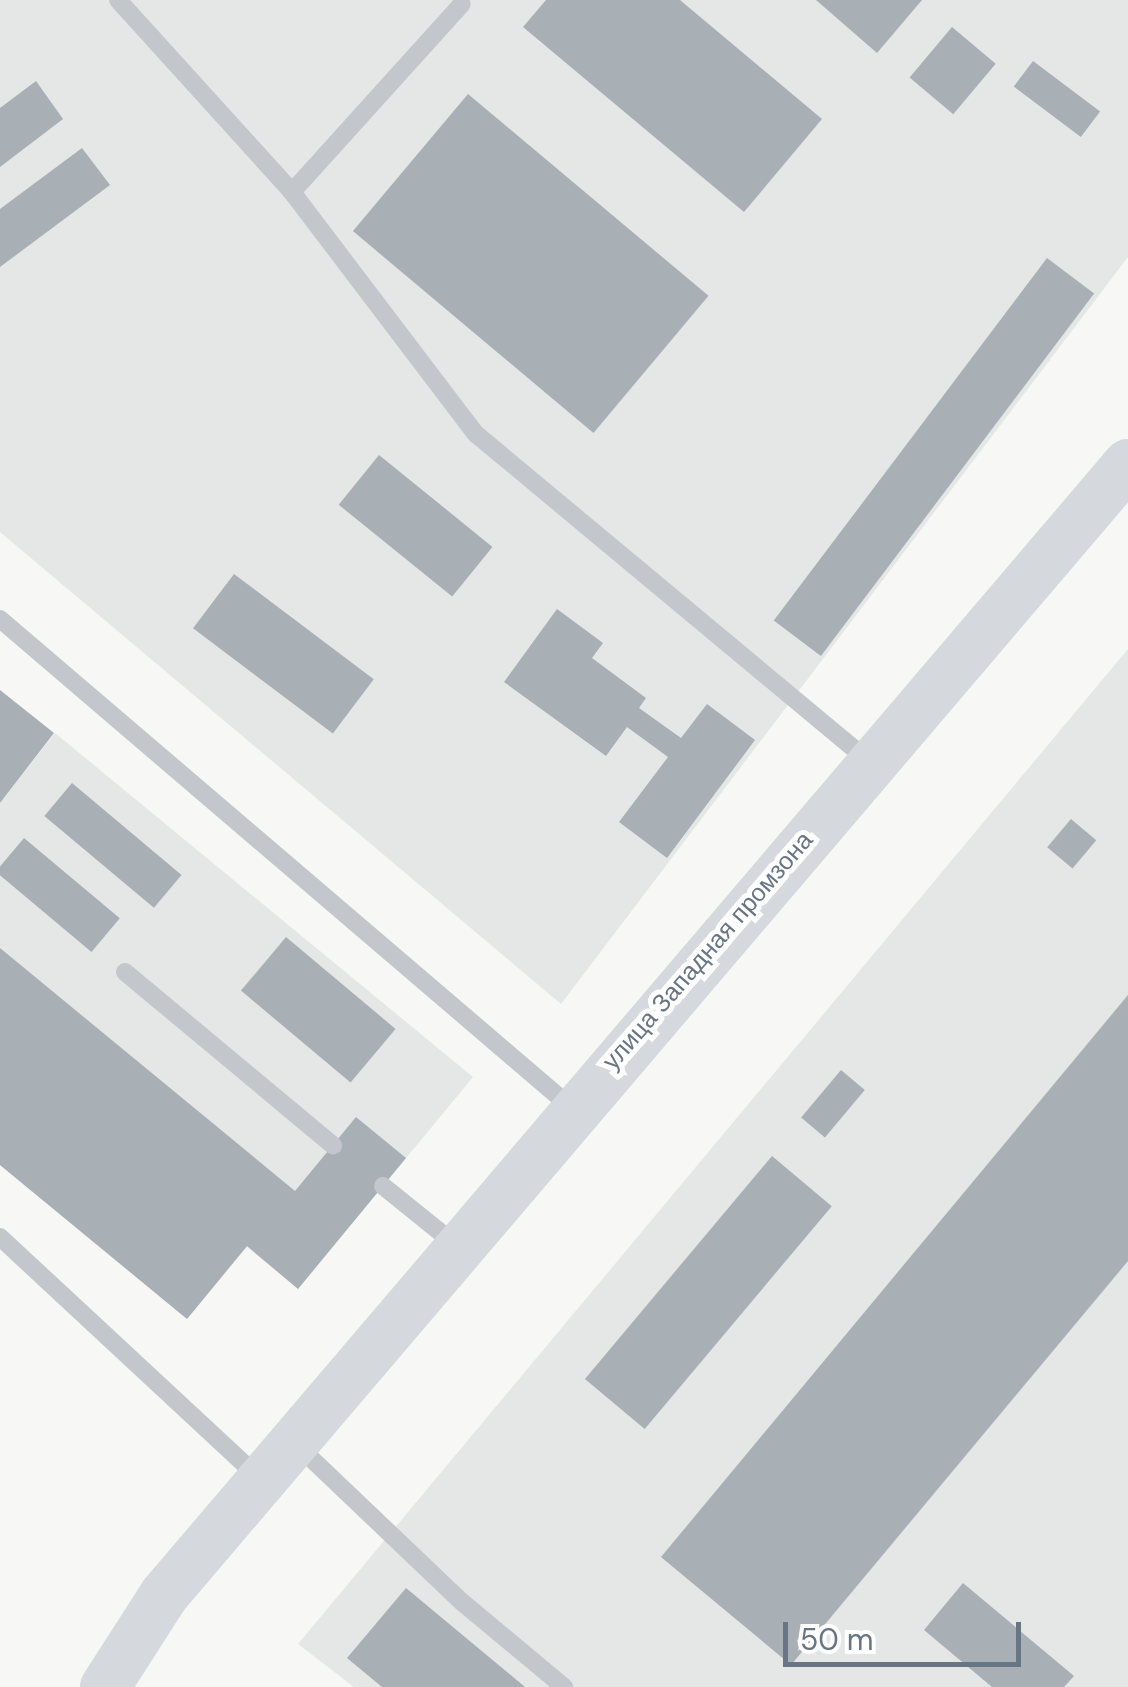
<!DOCTYPE html>
<meta charset="utf-8">
<style>
body{margin:0}
#map{position:relative;width:1128px;height:1687px;overflow:hidden;background:#f7f7f5;font-family:"DM Sans",sans-serif}
div>[style]{position:absolute}
.built>*{inset:0;background:#e5e6e6}
.building>*{inset:0;background:#a8afb5;transform-origin:0 0}
.lane>*{height:18px;margin:-9px;padding:0 9px;transform-origin:9px;border-radius:9px;background:#c3c6ca}
.secondary>*{height:50px;margin:-25px;padding:0 25px;transform-origin:25px;border-radius:25px;background:#d5d8dc}
span{translate:-50% -50%;white-space:nowrap;text-align:center;line-height:1.15;-webkit-text-stroke:10px #fff;paint-order:stroke}
.street-label{font-size:25px;color:#687584}
.scale{position:absolute;left:783px;top:1622px;width:238px;height:45px;box-sizing:border-box;border:5px solid #687584;border-top:0;padding-left:12px;font-size:30px;line-height:35px;white-space:nowrap;color:#687584;-webkit-text-stroke:8px #fff;paint-order:stroke}
</style>
<div id="map">
<div class="built">
<i style="clip-path:polygon(0 0,1128px 0,1128px 257px,561px 1004px,0 532px)"></i>
<i style="clip-path:polygon(1128px 649px,1128px 1687px,354px 1687px,298px 1644px)"></i>
<i style="clip-path:polygon(55px 733px,473px 1077px,298px 1289px,247px 1247px,187px 1319px,0 1165px,0 803px)"></i>
</div>
<div class="building">
<i style="clip-path:polygon(546px 0,680px 0,822px 119px,744px 212px,523px 27px)"></i>
<i style="clip-path:polygon(816px 0,922px 0,877px 53px)"></i>
<i style="left:952px;top:27px;width:57px;height:66px;rotate:40deg"></i>
<i style="left:1033px;top:61px;width:84px;height:32px;rotate:37deg"></i>
<i style="clip-path:polygon(36px 81px,63px 119px,0 167px,0 108px)"></i>
<i style="left:468px;top:94px;width:314px;height:179px;rotate:40deg"></i>
<i style="clip-path:polygon(82px 148px,110px 185px,0 267px,0 209px)"></i>
<i style="left:1047px;top:258px;width:59px;height:454px;rotate:37deg"></i>
<i style="left:379px;top:455px;width:146px;height:64px;rotate:39deg"></i>
<i style="left:234px;top:574px;width:175px;height:68px;rotate:37deg"></i>
<i style="clip-path:polygon(557px 609px,603px 643px,592px 658px,646px 698px,639px 708px,681px 738px,707px 704px,755px 740px,667px 858px,619px 822px,668px 757px,627px 727px,606px 756px,504px 682px)"></i>
<i style="clip-path:polygon(0 690px,54px 733px,0 803px)"></i>
<i style="left:72px;top:783px;width:143px;height:43px;rotate:40deg"></i>
<i style="left:1071px;top:819px;width:33px;height:37px;rotate:40deg"></i>
<i style="left:24px;top:838px;width:125px;height:44px;rotate:40deg"></i>
<i style="left:286px;top:937px;width:143px;height:70px;rotate:40deg"></i>
<i style="clip-path:polygon(0 948px,295px 1191px,356px 1117px,406px 1158px,298px 1289px,247px 1246px,187px 1319px,0 1165px)"></i>
<i style="clip-path:polygon(1128px 995px,1128px 1261px,791px 1665px,661px 1557px)"></i>
<i style="left:841px;top:1070px;width:31px;height:62px;rotate:40deg"></i>
<i style="left:772px;top:1156px;width:78px;height:291px;rotate:40deg"></i>
<i style="clip-path:polygon(963px 1583px,1074px 1676px,1064px 1687px,992px 1687px,924px 1630px)"></i>
<i style="clip-path:polygon(406px 1588px,525px 1687px,382px 1687px,347px 1658px)"></i>
</div>
<div class="lane">
<i style="left:118px;top:0;width:259px;rotate:47.8deg"></i>
<i style="left:292px;top:192px;width:304px;rotate:52.8deg"></i>
<i style="left:476px;top:434px;width:513px;rotate:39.78deg"></i>
<i style="left:292px;top:192px;width:253px;rotate:-47.9deg"></i>
<i style="left:0;top:619px;width:753px;rotate:40.53deg"></i>
<i style="left:125px;top:972px;width:271px;rotate:39.8deg"></i>
<i style="left:383px;top:1186px;width:94px;rotate:38.9deg"></i>
<i style="left:0;top:1237px;width:355px;rotate:42.9deg"></i>
<i style="left:297px;top:1445px;width:228px;rotate:43.6deg"></i>
<i style="left:462px;top:1602px;width:133px;rotate:39.8deg"></i>
</div>
<div class="secondary">
<i style="left:105px;top:1687px;width:109px;rotate:-57.3deg"></i>
<i style="left:164px;top:1595px;width:1486px;rotate:-49.56deg"></i>
</div>
<div class="street-label">
<span style="left:708px;top:951px;rotate:-49deg">улица Западная промзона</span>
</div>
<div class="scale">50 m</div>
</div>
